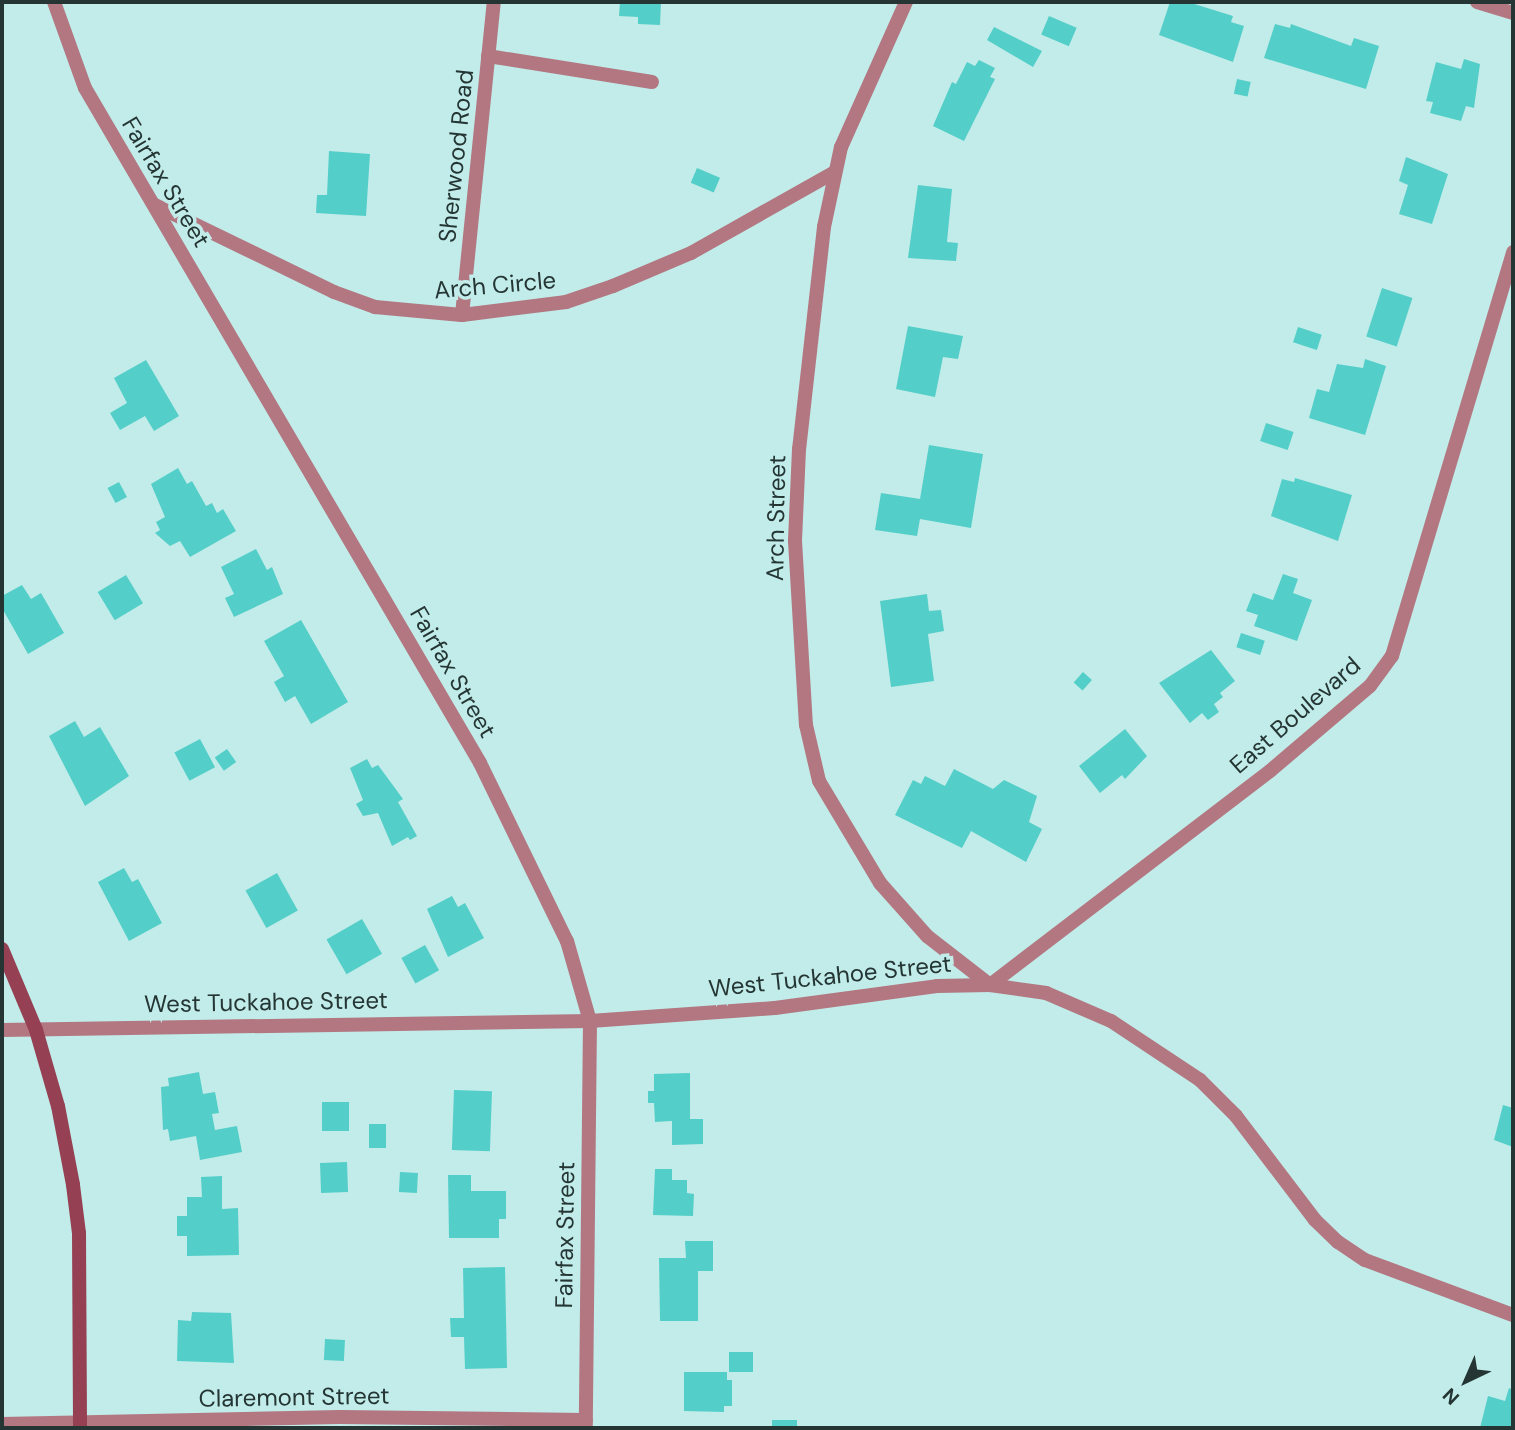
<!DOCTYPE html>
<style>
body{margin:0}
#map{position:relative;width:1515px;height:1430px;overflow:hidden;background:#c1ece9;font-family:"DM Sans",sans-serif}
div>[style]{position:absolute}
.building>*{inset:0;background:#54cec8;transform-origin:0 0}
.minor>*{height:14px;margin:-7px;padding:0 7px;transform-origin:7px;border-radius:7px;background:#b37781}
.secondary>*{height:14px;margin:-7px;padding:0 7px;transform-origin:7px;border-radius:7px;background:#964153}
span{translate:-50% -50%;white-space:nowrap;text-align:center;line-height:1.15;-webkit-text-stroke:7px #c1ece9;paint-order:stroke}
.street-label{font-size:24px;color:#243534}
.frame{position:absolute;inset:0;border:4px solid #243534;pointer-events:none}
.north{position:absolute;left:1431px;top:1346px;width:70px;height:70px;-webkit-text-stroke:5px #c1ece9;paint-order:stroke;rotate:224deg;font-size:19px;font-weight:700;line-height:28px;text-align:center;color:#243534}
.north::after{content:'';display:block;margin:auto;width:24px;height:32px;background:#243534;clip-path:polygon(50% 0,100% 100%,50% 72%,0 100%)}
</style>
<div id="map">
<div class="building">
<i style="clip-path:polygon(620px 2px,661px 2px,660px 25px,638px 24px,638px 17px,619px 16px)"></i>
<i style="clip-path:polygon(1170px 2px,1188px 2px,1233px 16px,1231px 22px,1244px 26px,1233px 62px,1159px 35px)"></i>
<i style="left:1049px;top:16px;width:30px;height:20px;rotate:23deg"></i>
<i style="clip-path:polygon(1275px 24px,1290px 28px,1291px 24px,1351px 46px,1354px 38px,1379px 46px,1366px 89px,1264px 58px)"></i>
<i style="clip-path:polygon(994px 27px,1042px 51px,1033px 67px,987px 40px)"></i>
<i style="clip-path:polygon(1464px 59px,1480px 64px,1474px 108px,1466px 106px,1461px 121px,1430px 113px,1433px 102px,1426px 101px,1436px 62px,1461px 69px)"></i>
<i style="clip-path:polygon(979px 60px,995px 68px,990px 77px,995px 79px,964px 141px,933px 126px,952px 82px,956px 84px,967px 62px,975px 66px)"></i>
<i style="left:1237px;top:79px;width:14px;height:15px;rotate:12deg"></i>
<i style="clip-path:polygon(329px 151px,370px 154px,366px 216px,316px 213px,317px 195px,327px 195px)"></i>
<i style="clip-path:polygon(1406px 157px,1448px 174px,1432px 224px,1399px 214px,1408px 185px,1399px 181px)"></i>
<i style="left:697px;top:168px;width:25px;height:16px;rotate:23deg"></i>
<i style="clip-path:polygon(918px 185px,952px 189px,947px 242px,958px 243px,956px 261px,908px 258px)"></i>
<i style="left:1382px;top:288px;width:32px;height:51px;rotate:18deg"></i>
<i style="clip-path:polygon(908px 326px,963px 336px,958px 359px,943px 357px,935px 397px,896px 389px)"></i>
<i style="left:1298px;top:327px;width:25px;height:16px;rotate:18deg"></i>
<i style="clip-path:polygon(1365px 359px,1386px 366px,1365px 435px,1309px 418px,1317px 389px,1329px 392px,1337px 364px,1363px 368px)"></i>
<i style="clip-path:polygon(146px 360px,179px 416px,154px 431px,145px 416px,120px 430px,110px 413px,127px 403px,114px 378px)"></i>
<i style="left:1266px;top:423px;width:29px;height:19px;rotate:18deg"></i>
<i style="clip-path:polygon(929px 445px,983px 454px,971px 528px,920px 519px,917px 536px,875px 530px,881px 493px,920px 499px)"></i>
<i style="clip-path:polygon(178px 468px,187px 484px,192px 481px,206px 506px,212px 503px,217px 513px,223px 509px,236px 531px,190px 557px,180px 541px,170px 546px,155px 533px,160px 530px,156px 522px,165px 517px,151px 484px)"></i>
<i style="clip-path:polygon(1295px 478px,1352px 495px,1338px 541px,1271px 516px,1282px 479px,1294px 482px)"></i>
<i style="left:119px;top:482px;width:17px;height:13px;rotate:62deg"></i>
<i style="clip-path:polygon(256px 549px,267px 570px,272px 567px,283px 594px,234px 617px,225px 598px,234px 594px,221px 567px)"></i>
<i style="clip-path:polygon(1283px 574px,1298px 579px,1293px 593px,1312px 600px,1297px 641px,1254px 626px,1258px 615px,1246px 611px,1253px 593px,1273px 600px)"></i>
<i style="left:126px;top:575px;width:33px;height:33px;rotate:59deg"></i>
<i style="clip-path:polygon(22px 585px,31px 599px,41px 593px,64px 633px,28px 654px,2px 608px,2px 596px)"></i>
<i style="clip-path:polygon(927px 594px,929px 611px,941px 610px,944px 631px,928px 634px,934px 681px,891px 687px,880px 601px)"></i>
<i style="clip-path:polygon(301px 620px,348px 702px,311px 724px,295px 696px,285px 702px,274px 682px,284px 676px,264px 641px)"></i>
<i style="left:1241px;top:633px;width:25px;height:15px;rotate:18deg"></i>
<i style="clip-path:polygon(1211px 650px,1235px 681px,1220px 693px,1223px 697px,1214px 704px,1219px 712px,1208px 720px,1202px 713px,1190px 723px,1159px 683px)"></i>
<i style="left:1083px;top:672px;width:12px;height:14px;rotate:42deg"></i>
<i style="clip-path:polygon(75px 721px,84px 737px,100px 727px,129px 776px,85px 806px,49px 736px)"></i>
<i style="clip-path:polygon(1125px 729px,1147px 756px,1125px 779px,1122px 775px,1100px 793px,1079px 766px)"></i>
<i style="left:200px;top:739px;width:32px;height:29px;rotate:62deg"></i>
<i style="left:227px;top:749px;width:16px;height:15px;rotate:55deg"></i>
<i style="clip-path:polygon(367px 759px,372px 768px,378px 765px,403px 799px,398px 802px,417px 836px,410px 840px,408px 837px,392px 846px,378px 813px,363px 816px,356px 804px,363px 800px,350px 768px)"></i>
<i style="clip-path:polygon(954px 769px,993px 789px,1004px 780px,1037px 796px,1029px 822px,1042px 829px,1026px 862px,971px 831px,962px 848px,895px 815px,913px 780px,921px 784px,925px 776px,945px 786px)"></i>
<i style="clip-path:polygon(124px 868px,132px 882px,138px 879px,162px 923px,129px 941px,98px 882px)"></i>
<i style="left:277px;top:873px;width:43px;height:36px;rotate:61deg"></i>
<i style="clip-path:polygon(452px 896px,458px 907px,465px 903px,484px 938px,448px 957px,427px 909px)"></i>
<i style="left:362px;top:919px;width:40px;height:41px;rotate:60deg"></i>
<i style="left:425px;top:945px;width:29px;height:27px;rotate:61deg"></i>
<i style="clip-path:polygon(199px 1072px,203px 1094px,215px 1092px,219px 1113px,212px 1114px,215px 1130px,237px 1126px,242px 1152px,200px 1160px,196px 1136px,170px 1141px,168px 1129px,163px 1130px,161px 1087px,169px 1086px,168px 1078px)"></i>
<i style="clip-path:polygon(690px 1073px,690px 1119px,703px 1119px,703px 1144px,672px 1145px,672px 1121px,655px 1122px,654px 1103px,648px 1103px,648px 1091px,654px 1091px,654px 1074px)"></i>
<i style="left:454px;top:1090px;width:38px;height:60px;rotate:2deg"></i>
<i style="left:322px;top:1102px;width:27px;height:29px"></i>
<i style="clip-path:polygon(1503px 1105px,1513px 1108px,1513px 1147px,1494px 1140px)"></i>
<i style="left:386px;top:1124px;width:24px;height:17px;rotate:90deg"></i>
<i style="left:347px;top:1162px;width:30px;height:27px;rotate:88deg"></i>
<i style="clip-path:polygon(655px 1169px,672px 1169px,672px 1180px,687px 1180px,687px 1193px,694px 1194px,693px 1216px,653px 1215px)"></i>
<i style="left:400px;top:1172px;width:18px;height:20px;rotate:3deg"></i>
<i style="clip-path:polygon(448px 1175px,471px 1175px,471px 1191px,506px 1191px,506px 1219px,499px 1219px,499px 1238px,449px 1238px)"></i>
<i style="clip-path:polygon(222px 1176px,222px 1209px,238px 1208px,239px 1255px,187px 1256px,187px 1236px,177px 1236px,177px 1216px,187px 1216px,187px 1197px,202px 1197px,201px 1177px)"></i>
<i style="clip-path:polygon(685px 1241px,713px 1241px,713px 1271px,698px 1271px,698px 1321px,660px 1321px,659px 1258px,686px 1258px)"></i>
<i style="clip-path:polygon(505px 1267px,507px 1368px,465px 1369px,464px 1337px,451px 1337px,450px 1318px,464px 1318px,463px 1268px)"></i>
<i style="clip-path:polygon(192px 1312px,231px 1313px,234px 1363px,177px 1361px,178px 1320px,191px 1321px)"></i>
<i style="left:325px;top:1339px;width:20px;height:21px;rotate:3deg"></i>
<i style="left:753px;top:1352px;width:20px;height:24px;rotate:90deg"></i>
<i style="clip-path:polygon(684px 1372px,727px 1372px,727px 1380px,732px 1380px,732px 1406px,724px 1406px,724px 1412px,684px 1411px)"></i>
<i style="clip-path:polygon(1509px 1388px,1513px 1390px,1513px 1428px,1480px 1428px,1488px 1396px,1505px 1401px)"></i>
<i style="left:772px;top:1420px;width:25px;height:8px"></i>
</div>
<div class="minor">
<i style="left:54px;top:2px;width:91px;rotate:70.2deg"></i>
<i style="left:85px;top:88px;width:782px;rotate:59.66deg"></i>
<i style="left:480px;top:763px;width:198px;rotate:64deg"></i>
<i style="left:567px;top:941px;width:83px;rotate:74deg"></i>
<i style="left:590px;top:1021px;width:407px;rotate:90.6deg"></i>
<i style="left:906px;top:2px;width:159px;rotate:114.1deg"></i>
<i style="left:841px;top:147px;width:82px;rotate:102deg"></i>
<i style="left:824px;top:227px;width:223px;rotate:96.4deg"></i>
<i style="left:799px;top:449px;width:92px;rotate:92.5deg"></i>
<i style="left:795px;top:541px;width:184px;rotate:86.6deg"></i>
<i style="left:806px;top:725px;width:57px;rotate:76.9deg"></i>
<i style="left:819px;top:781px;width:119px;rotate:59.1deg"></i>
<i style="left:880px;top:883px;width:71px;rotate:48.4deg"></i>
<i style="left:927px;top:936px;width:80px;rotate:37.9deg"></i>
<i style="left:990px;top:985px;width:352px;rotate:-37.4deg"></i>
<i style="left:1270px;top:771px;width:131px;rotate:-40.4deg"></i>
<i style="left:1370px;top:686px;width:37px;rotate:-54deg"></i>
<i style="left:1392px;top:656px;width:422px;rotate:-73.3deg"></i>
<i style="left:1477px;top:2px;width:38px;rotate:17deg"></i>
<i style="left:488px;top:56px;width:166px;rotate:9deg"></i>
<i style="left:155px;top:205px;width:199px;rotate:25.9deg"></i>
<i style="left:334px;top:292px;width:44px;rotate:20.1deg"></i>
<i style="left:375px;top:307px;width:87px;rotate:5.3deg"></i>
<i style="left:462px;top:315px;width:105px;rotate:-7.1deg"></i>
<i style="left:566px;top:302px;width:50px;rotate:-18.8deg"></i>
<i style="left:613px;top:286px;width:85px;rotate:-22.9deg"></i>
<i style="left:691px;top:253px;width:163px;rotate:-29.4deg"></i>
<i style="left:462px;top:315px;width:315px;rotate:-84.2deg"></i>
<i style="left:2px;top:1030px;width:588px;rotate:-0.88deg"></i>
<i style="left:590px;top:1021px;width:185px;rotate:-4deg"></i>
<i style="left:775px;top:1008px;width:163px;rotate:-7.7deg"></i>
<i style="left:937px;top:986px;width:53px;rotate:-1.1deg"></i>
<i style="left:990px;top:985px;width:57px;rotate:8.1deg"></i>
<i style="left:1046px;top:993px;width:71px;rotate:23.3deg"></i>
<i style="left:1111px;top:1021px;width:107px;rotate:33.5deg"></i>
<i style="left:1200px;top:1080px;width:51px;rotate:45deg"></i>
<i style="left:1236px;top:1116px;width:131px;rotate:52.8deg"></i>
<i style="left:1315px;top:1220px;width:32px;rotate:44deg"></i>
<i style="left:1338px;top:1242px;width:32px;rotate:34deg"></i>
<i style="left:1365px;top:1260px;width:158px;rotate:20.4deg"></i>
<i style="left:2px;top:1424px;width:338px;rotate:-1.2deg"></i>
<i style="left:340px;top:1417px;width:246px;rotate:0.7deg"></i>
</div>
<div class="secondary">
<i style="left:2px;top:949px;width:88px;rotate:67.2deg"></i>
<i style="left:36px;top:1030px;width:79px;rotate:73.9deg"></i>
<i style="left:58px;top:1106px;width:80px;rotate:79.2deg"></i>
<i style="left:73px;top:1185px;width:48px;rotate:82.9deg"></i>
<i style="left:79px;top:1233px;width:195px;rotate:89.7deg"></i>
</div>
<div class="street-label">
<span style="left:456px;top:156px;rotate:-84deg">Sherwood Road</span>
<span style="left:166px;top:182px;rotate:59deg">Fairfax Street</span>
<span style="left:495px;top:285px;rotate:-5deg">Arch Circle</span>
<span style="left:776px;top:518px;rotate:-89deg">Arch Street</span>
<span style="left:453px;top:672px;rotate:60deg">Fairfax Street</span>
<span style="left:1295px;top:715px;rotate:-41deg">East Boulevard</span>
<span style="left:830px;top:976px;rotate:-6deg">West Tuckahoe Street</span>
<span style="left:266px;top:1002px;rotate:-1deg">West Tuckahoe Street</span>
<span style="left:565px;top:1235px;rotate:-89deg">Fairfax Street</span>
<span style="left:294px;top:1397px;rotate:-1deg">Claremont Street</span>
</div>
<div class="frame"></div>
<div class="north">N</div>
</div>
